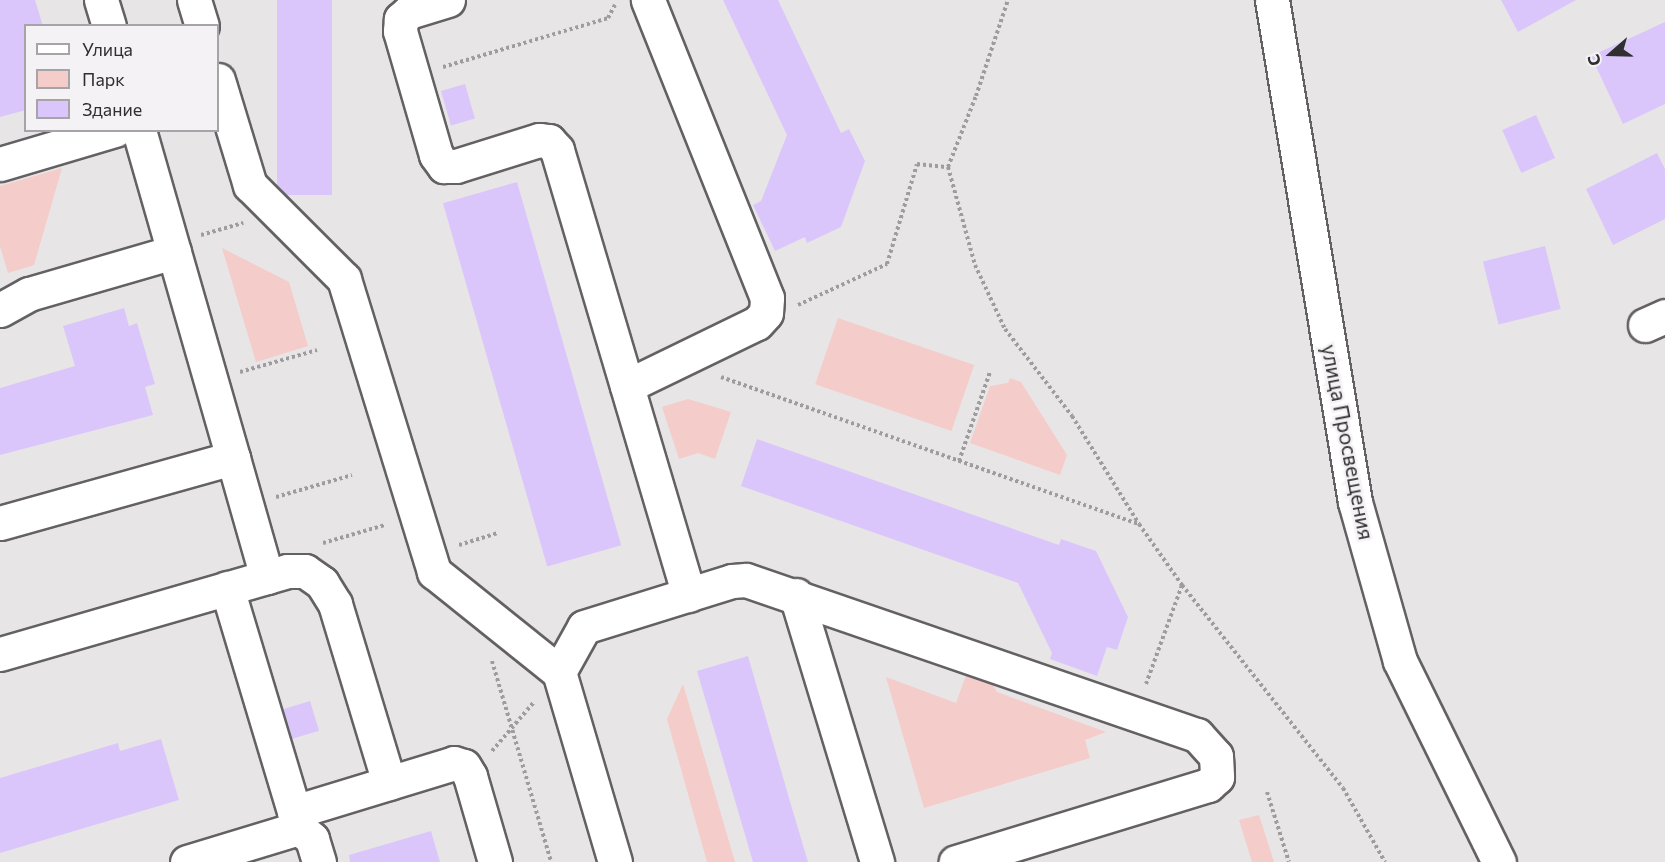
<!DOCTYPE html>
<meta charset="utf-8">
<style>
body{margin:0}
#map{position:relative;width:1665px;height:862px;overflow:hidden;background:#e8e5e7;font-family:Commissioner,sans-serif}
div>[style]{position:absolute}
.green>*{inset:0;background:#f4ccc9;transform-origin:0 0}
.building>*{inset:0;background:#dbc6fb;transform-origin:0 0}
.path>*{height:4px;margin-top:-2px;transform-origin:0;background:repeating-linear-gradient(90deg,#9e9c9d 0 3px,transparent 0 6px)}
.roads{filter:drop-shadow(2px 0 #646164) drop-shadow(-2px 0 #646164) drop-shadow(0 2px #646164) drop-shadow(0 -2px #646164)}
.minor>*{height:33px;margin:-16.5px;padding:0 16.5px;transform-origin:16.5px;border-radius:16.5px;background:#fff}
span{translate:-50% -50%;white-space:nowrap;text-align:center;line-height:1.15;-webkit-text-stroke:5px #f5f2f5;paint-order:stroke}
.street-label{font-size:21px;color:#302f30}
.legend{position:absolute;left:24px;top:24px;width:195px;height:108px;box-sizing:border-box;background:#f5f2f5;border:2px solid #a6a4a6;margin:0;padding:8px 10px;list-style:none;font-size:18px;color:#302f30}
.legend li{display:flex;align-items:center;gap:12px;height:30px}
.legend b{width:30px;border:2px solid #a6a4a6}
.north{position:absolute;left:1581px;top:24px;width:60px;height:60px;-webkit-text-stroke:4px #f5f2f5;paint-order:stroke;rotate:250deg;font-size:16px;font-weight:700;line-height:24px;text-align:center;color:#302f30}
.north::after{content:'';display:block;margin:auto;width:21px;height:27px;background:#302f30;clip-path:polygon(50% 0,100% 100%,50% 72%,0 100%)}
</style>
<div id="map">
<div class="green">
<i style="clip-path:polygon(62px 168px,34px 265px,8px 273px,0 246px,0 186px)"></i>
<i style="clip-path:polygon(222px 248px,289px 282px,308px 346px,256px 362px)"></i>
<i style="left:838px;top:318px;width:144px;height:70px;rotate:19deg"></i>
<i style="clip-path:polygon(1010px 378px,1021px 382px,1067px 455px,1060px 475px,970px 443px,990px 386px,1008px 383px)"></i>
<i style="clip-path:polygon(688px 399px,731px 412px,715px 459px,698px 453px,679px 459px,662px 407px)"></i>
<i style="clip-path:polygon(968px 670px,987px 676px,997px 692px,1106px 732px,1085px 740px,1090px 758px,924px 808px,886px 677px,956px 703px)"></i>
<i style="clip-path:polygon(683px 684px,735px 862px,707px 862px,667px 719px)"></i>
<i style="clip-path:polygon(1259px 815px,1274px 862px,1252px 862px,1239px 820px)"></i>
</div>
<div class="building">
<i style="clip-path:polygon(0 0,35px 0,43px 26px,26px 26px,26px 110px,0 117px)"></i>
<i style="left:277px;top:0;width:55px;height:195px"></i>
<i style="clip-path:polygon(723px 0,778px 0,841px 133px,849px 129px,865px 161px,841px 227px,807px 243px,805px 237px,775px 251px,753px 205px,761px 201px,787px 135px)"></i>
<i style="clip-path:polygon(1501px 0,1576px 0,1518px 32px)"></i>
<i style="clip-path:polygon(1665px 22px,1665px 104px,1623px 124px,1591px 56px)"></i>
<i style="left:465px;top:84px;width:36px;height:25px;rotate:74deg"></i>
<i style="left:1536px;top:115px;width:47px;height:37px;rotate:66deg"></i>
<i style="clip-path:polygon(1657px 153px,1665px 169px,1665px 219px,1613px 245px,1586px 189px)"></i>
<i style="left:517px;top:182px;width:378px;height:77px;rotate:74deg"></i>
<i style="left:1545px;top:246px;width:65px;height:64px;rotate:76deg"></i>
<i style="clip-path:polygon(124px 308px,129px 326px,137px 323px,155px 384px,145px 387px,153px 415px,0 455px,0 388px,75px 366px,63px 326px)"></i>
<i style="clip-path:polygon(757px 439px,1059px 545px,1061px 539px,1096px 551px,1128px 617px,1117px 650px,1107px 647px,1097px 676px,1050px 659px,1052px 653px,1018px 583px,741px 486px)"></i>
<i style="clip-path:polygon(748px 656px,789px 798px,808px 862px,753px 862px,697px 671px)"></i>
<i style="left:310px;top:701px;width:31px;height:28px;rotate:73deg"></i>
<i style="clip-path:polygon(161px 739px,179px 800px,0 853px,0 778px,118px 743px,120px 751px)"></i>
<i style="clip-path:polygon(431px 831px,440px 862px,350px 862px,349px 855px)"></i>
</div>
<div class="path">
<i style="left:443px;top:67px;width:172px;rotate:-16.5deg"></i>
<i style="left:608px;top:18px;width:15px;rotate:-62deg"></i>
<i style="left:948px;top:167px;width:76px;rotate:-68.5deg"></i>
<i style="left:976px;top:96px;width:101px;rotate:-71.6deg"></i>
<i style="left:201px;top:235px;width:44px;rotate:-15.9deg"></i>
<i style="left:798px;top:305px;width:98px;rotate:-24.7deg"></i>
<i style="left:887px;top:264px;width:104px;rotate:-73.3deg"></i>
<i style="left:917px;top:164px;width:31px;rotate:6deg"></i>
<i style="left:948px;top:167px;width:102px;rotate:74.6deg"></i>
<i style="left:975px;top:265px;width:71px;rotate:64.9deg"></i>
<i style="left:1005px;top:329px;width:110px;rotate:52.4deg"></i>
<i style="left:1072px;top:416px;width:127px;rotate:58.2deg"></i>
<i style="left:240px;top:372px;width:80px;rotate:-15.9deg"></i>
<i style="left:721px;top:377px;width:443px;rotate:19.4deg"></i>
<i style="left:1139px;top:524px;width:75px;rotate:54.8deg"></i>
<i style="left:959px;top:461px;width:94px;rotate:-70.8deg"></i>
<i style="left:276px;top:497px;width:79px;rotate:-16.1deg"></i>
<i style="left:323px;top:543px;width:65px;rotate:-16.2deg"></i>
<i style="left:459px;top:545px;width:41px;rotate:-17.1deg"></i>
<i style="left:492px;top:661px;width:209px;rotate:73.6deg"></i>
<i style="left:1146px;top:684px;width:105px;rotate:-70deg"></i>
<i style="left:1182px;top:585px;width:259px;rotate:51.6deg"></i>
<i style="left:1343px;top:788px;width:85px;rotate:60.4deg"></i>
<i style="left:492px;top:751px;width:65px;rotate:-49.4deg"></i>
<i style="left:1267px;top:792px;width:73px;rotate:72.6deg"></i>
</div>
<div class="roads">
<div class="minor">
<i style="left:101px;top:0;width:27px;rotate:73deg"></i>
<i style="left:194px;top:0;width:27px;rotate:73deg"></i>
<i style="left:448px;top:0;width:41px;rotate:162.9deg"></i>
<i style="left:409px;top:12px;width:11px;rotate:139deg"></i>
<i style="left:401px;top:19px;width:12px;rotate:95deg"></i>
<i style="left:400px;top:31px;width:129px;rotate:73.8deg"></i>
<i style="left:436px;top:155px;width:14px;rotate:54deg"></i>
<i style="left:444px;top:166px;width:12px"></i>
<i style="left:456px;top:166px;width:87px;rotate:-17.4deg"></i>
<i style="left:539px;top:140px;width:10px;rotate:6deg"></i>
<i style="left:549px;top:141px;width:12px;rotate:48deg"></i>
<i style="left:557px;top:150px;width:464px;rotate:73.5deg"></i>
<i style="left:1272px;top:0;width:509px;rotate:80.61deg"></i>
<i style="left:1355px;top:502px;width:165px;rotate:74.2deg"></i>
<i style="left:1400px;top:661px;width:224px;rotate:63.8deg"></i>
<i style="left:218px;top:80px;width:110px;rotate:73.1deg"></i>
<i style="left:250px;top:185px;width:133px;rotate:45deg"></i>
<i style="left:344px;top:279px;width:307px;rotate:72.9deg"></i>
<i style="left:434px;top:572px;width:160px;rotate:38.7deg"></i>
<i style="left:0;top:164px;width:120px;rotate:-16.5deg"></i>
<i style="left:0;top:310px;width:33px;rotate:-29deg"></i>
<i style="left:29px;top:294px;width:151px;rotate:-16.2deg"></i>
<i style="left:1645px;top:325px;width:22px;rotate:-24deg"></i>
<i style="left:627px;top:386px;width:144px;rotate:-25.9deg"></i>
<i style="left:757px;top:323px;width:13px;rotate:-48deg"></i>
<i style="left:766px;top:313px;width:15px;rotate:-86deg"></i>
<i style="left:767px;top:298px;width:321px;rotate:-111.8deg"></i>
<i style="left:233px;top:458px;width:124px;rotate:74.1deg"></i>
<i style="left:0;top:523px;width:242px;rotate:-15.6deg"></i>
<i style="left:233px;top:458px;width:341px;rotate:-106deg"></i>
<i style="left:227px;top:588px;width:251px;rotate:73.3deg"></i>
<i style="left:796px;top:595px;width:279px;rotate:73.1deg"></i>
<i style="left:0;top:654px;width:299px;rotate:-16.1deg"></i>
<i style="left:287px;top:571px;width:18px"></i>
<i style="left:305px;top:571px;width:21px;rotate:35deg"></i>
<i style="left:322px;top:583px;width:25px;rotate:58deg"></i>
<i style="left:335px;top:604px;width:187px;rotate:73.2deg"></i>
<i style="left:294px;top:812px;width:167px;rotate:-17deg"></i>
<i style="left:454px;top:763px;width:10px;rotate:17deg"></i>
<i style="left:464px;top:766px;width:12px;rotate:59deg"></i>
<i style="left:470px;top:776px;width:90px;rotate:73.8deg"></i>
<i style="left:187px;top:862px;width:117px;rotate:-16.9deg"></i>
<i style="left:299px;top:828px;width:17px;rotate:40deg"></i>
<i style="left:312px;top:839px;width:24px;rotate:73deg"></i>
<i style="left:615px;top:862px;width:198px;rotate:-106.4deg"></i>
<i style="left:559px;top:672px;width:51px;rotate:-60.9deg"></i>
<i style="left:584px;top:627px;width:155px;rotate:-17.3deg"></i>
<i style="left:732px;top:581px;width:14px;rotate:-4deg"></i>
<i style="left:746px;top:580px;width:477px;rotate:19deg"></i>
<i style="left:1197px;top:735px;width:28px;rotate:48deg"></i>
<i style="left:1216px;top:756px;width:21px;rotate:87deg"></i>
<i style="left:1217px;top:777px;width:12px;rotate:138deg"></i>
<i style="left:1208px;top:785px;width:264px;rotate:163deg"></i>
</div>
</div>
<div class="street-label">
<span style="left:1348px;top:442px;rotate:79deg">улица Просвещения</span>
</div>
<ul class="legend">
<li><b style="height:8px;background:#fff"></b>Улица</li>
<li><b style="height:16px;background:#f4ccc9"></b>Парк</li>
<li><b style="height:16px;background:#dbc6fb"></b>Здание</li>
</ul>
<div class="north">С</div>
</div>
